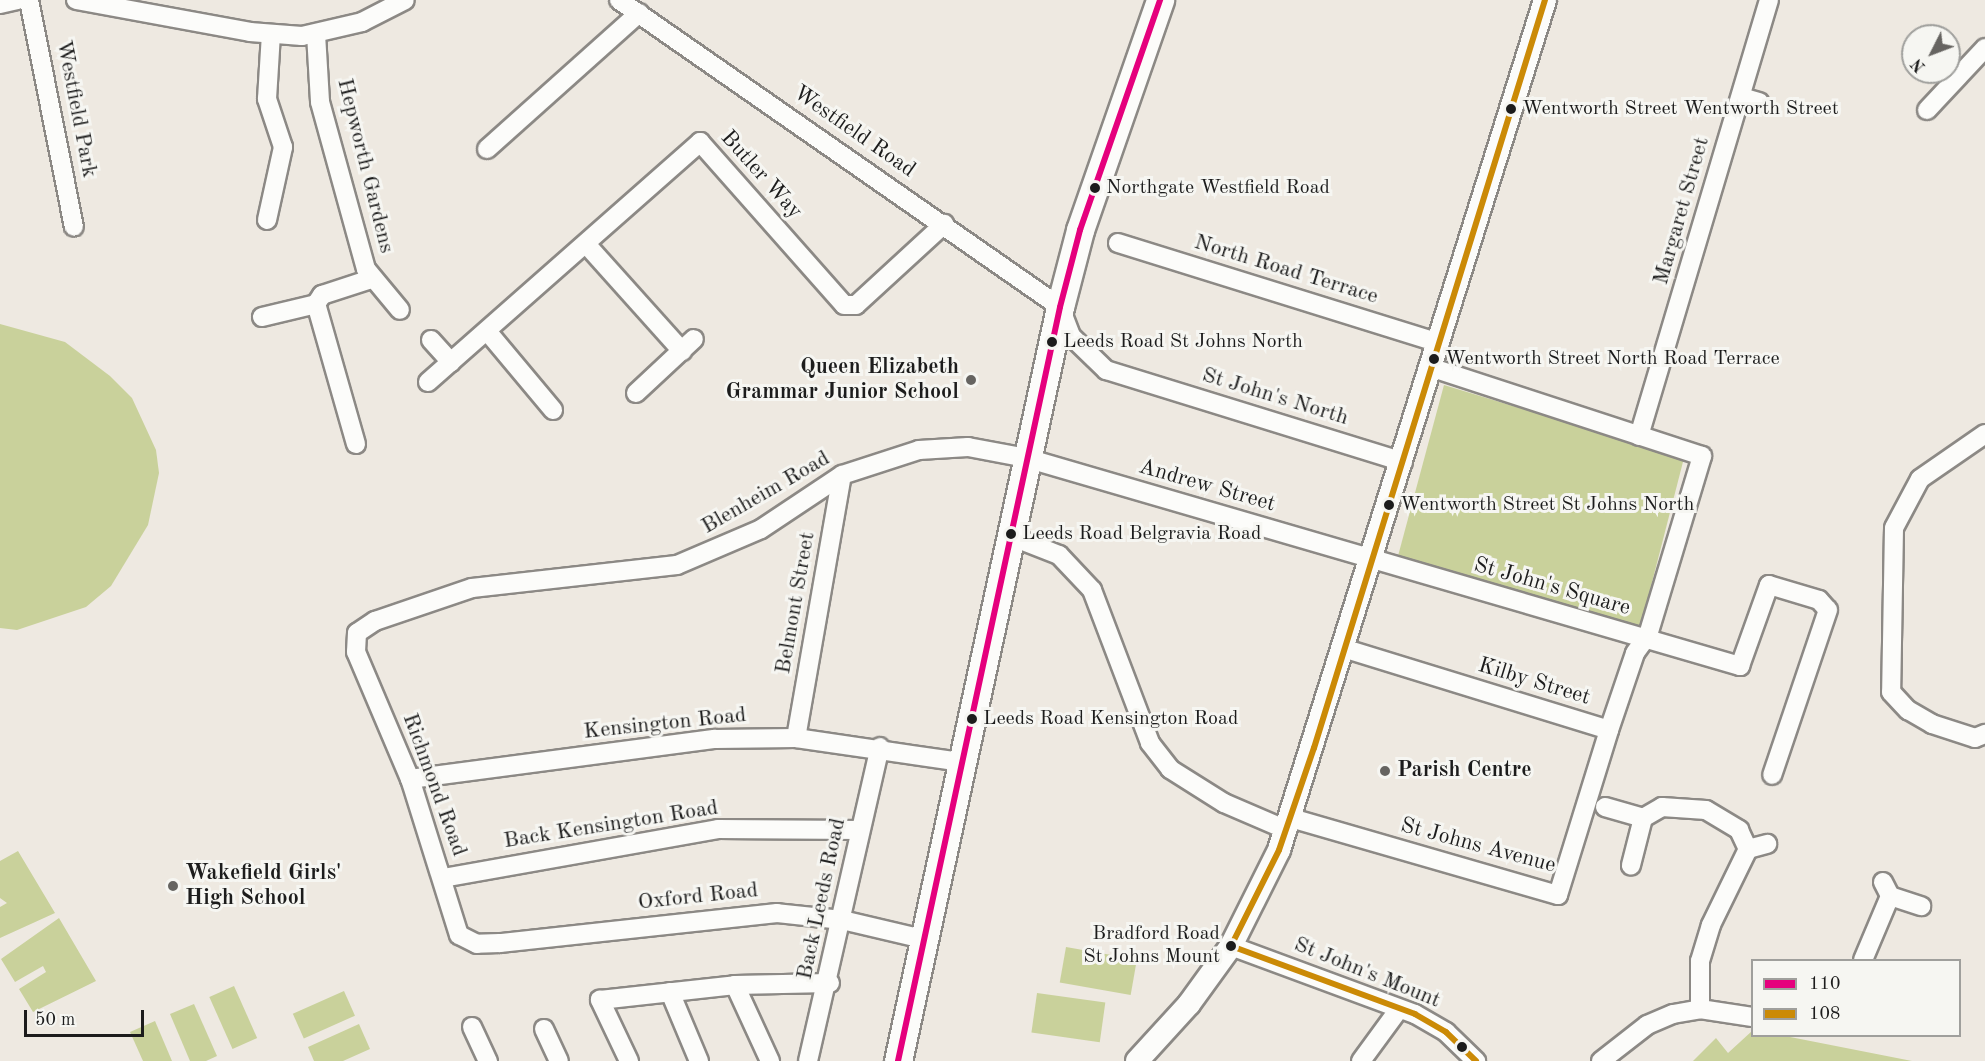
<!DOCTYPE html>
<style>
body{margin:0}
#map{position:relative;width:1985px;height:1061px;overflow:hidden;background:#eee9e1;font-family:"Old Standard TT",serif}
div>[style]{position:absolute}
.green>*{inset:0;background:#c9d19b;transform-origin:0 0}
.roads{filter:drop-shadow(2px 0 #8c8985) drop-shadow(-2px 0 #8c8985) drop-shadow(0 2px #8c8985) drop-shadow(0 -2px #8c8985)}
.minor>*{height:18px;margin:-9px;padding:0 9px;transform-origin:9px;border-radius:9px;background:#fcfcfa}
.major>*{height:22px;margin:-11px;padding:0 11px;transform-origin:11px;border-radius:11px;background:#fcfcfa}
.highway>*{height:27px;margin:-13.5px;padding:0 13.5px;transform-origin:13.5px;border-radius:13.5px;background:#fcfcfa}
.bus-1>*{height:6px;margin:-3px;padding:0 3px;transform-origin:3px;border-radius:3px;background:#e5007d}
.bus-2>*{height:6px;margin:-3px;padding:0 3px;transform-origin:3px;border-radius:3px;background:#cb8a06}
.dots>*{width:16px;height:16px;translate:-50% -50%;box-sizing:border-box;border:3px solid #f6f6f2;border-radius:50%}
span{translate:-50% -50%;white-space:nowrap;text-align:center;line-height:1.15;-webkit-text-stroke:6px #f6f6f2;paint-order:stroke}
.bus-label{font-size:20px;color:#1c1c1c}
.left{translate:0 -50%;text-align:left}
.right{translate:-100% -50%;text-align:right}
.street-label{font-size:22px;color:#1c1c1c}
.poi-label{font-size:22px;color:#1c1c1c;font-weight:700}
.legend{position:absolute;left:1751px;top:959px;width:210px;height:78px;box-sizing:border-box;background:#f6f6f2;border:2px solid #9f9f9c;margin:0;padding:8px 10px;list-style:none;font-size:18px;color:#1c1c1c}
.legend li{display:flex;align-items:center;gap:12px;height:30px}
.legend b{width:30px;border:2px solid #9f9f9c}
.north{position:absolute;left:1901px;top:24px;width:60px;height:60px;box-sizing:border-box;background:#f6f6f2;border:2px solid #9f9f9c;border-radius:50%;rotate:228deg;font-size:16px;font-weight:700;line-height:24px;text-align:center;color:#1c1c1c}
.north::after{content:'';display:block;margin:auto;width:21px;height:27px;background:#666461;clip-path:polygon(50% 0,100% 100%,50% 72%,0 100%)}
.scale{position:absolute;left:24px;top:1010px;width:120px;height:27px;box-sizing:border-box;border:3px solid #1c1c1c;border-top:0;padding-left:8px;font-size:18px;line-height:21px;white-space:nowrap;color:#1c1c1c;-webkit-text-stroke:4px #f6f6f2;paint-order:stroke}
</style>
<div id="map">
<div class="green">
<i style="clip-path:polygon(0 324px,65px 342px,110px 376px,132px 398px,156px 450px,159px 473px,148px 525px,111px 586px,86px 607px,17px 630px,0 628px)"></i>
<i style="clip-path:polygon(1444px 385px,1684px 458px,1641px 625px,1633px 628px,1398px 556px)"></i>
<i style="clip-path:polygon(18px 851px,55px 913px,0 938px,0 907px,7px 903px,0 898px,0 861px)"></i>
<i style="clip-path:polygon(59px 918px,96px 981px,33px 1012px,19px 989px,46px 972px,43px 966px,15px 982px,1px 959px)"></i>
<i style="left:1066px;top:947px;width:72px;height:36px;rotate:10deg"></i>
<i style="left:234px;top:986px;width:57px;height:27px;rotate:66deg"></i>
<i style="left:344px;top:991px;width:27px;height:56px;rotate:66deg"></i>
<i style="left:1037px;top:993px;width:69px;height:40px;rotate:8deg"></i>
<i style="clip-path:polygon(194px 1004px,217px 1056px,206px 1061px,190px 1061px,170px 1014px)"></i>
<i style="clip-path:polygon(155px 1021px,172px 1061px,143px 1061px,130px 1032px)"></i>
<i style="clip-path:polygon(359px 1024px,370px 1049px,343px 1061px,314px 1061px,308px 1047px)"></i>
<i style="clip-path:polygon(1752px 1031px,1752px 1036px,1785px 1036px,1912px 1061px,1693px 1061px,1716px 1038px,1728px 1053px)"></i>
</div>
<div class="roads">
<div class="minor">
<i style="left:29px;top:0;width:231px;rotate:78.8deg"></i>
<i style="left:76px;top:0;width:177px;rotate:10.4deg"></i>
<i style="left:250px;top:32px;width:52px;rotate:4.4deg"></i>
<i style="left:302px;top:36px;width:62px;rotate:-13.1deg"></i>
<i style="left:362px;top:22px;width:48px;rotate:-27.1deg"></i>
<i style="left:619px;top:0;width:537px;rotate:34.84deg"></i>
<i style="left:1060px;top:307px;width:31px;rotate:69deg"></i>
<i style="left:1071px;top:336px;width:49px;rotate:44.2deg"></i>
<i style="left:1106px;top:370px;width:311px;rotate:17.2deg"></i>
<i style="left:0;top:4px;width:18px;rotate:-13deg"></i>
<i style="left:316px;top:34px;width:68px;rotate:86.6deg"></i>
<i style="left:320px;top:102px;width:173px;rotate:74.6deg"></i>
<i style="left:366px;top:269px;width:53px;rotate:50.3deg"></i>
<i style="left:1741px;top:97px;width:19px;rotate:16deg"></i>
<i style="left:1927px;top:110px;width:85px;rotate:-46.9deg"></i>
<i style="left:487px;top:149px;width:204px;rotate:-41.8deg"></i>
<i style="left:267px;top:220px;width:75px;rotate:-77.6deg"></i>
<i style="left:283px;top:147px;width:51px;rotate:-108.4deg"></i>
<i style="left:267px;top:99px;width:65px;rotate:-86.5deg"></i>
<i style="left:1118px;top:243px;width:337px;rotate:17.3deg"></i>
<i style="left:586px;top:244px;width:144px;rotate:48.1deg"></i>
<i style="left:262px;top:317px;width:56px;rotate:-13.5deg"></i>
<i style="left:487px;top:331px;width:103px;rotate:50.1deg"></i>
<i style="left:431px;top:340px;width:30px;rotate:48deg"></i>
<i style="left:428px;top:382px;width:363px;rotate:-41.4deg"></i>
<i style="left:700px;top:142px;width:217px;rotate:48.5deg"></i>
<i style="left:844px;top:305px;width:12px"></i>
<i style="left:856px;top:305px;width:120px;rotate:-42.6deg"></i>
<i style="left:636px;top:393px;width:79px;rotate:-43deg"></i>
<i style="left:1985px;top:434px;width:79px;rotate:145.3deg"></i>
<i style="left:1920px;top:479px;width:55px;rotate:118deg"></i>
<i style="left:1894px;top:528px;width:164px;rotate:91deg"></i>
<i style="left:1891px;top:692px;width:25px;rotate:47deg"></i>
<i style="left:1908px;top:710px;width:28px;rotate:30deg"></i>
<i style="left:1932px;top:724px;width:45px;rotate:18deg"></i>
<i style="left:1975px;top:738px;width:11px;rotate:-22deg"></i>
<i style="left:1639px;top:436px;width:455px;rotate:-73.4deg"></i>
<i style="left:356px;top:444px;width:146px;rotate:-105.9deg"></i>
<i style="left:316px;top:304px;width:11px;rotate:-56deg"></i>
<i style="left:322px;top:295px;width:52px;rotate:-18.1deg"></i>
<i style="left:1008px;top:535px;width:55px;rotate:21.4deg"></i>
<i style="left:1059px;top:555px;width:48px;rotate:46.7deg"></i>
<i style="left:1092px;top:590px;width:164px;rotate:69.2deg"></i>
<i style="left:1150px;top:743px;width:33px;rotate:52deg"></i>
<i style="left:1170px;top:769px;width:64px;rotate:32.2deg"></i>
<i style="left:1224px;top:803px;width:69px;rotate:23.2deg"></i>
<i style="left:1346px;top:649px;width:275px;rotate:17.1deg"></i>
<i style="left:1609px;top:730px;width:81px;rotate:-71.3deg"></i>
<i style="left:1635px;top:653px;width:22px;rotate:-54deg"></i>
<i style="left:1648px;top:635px;width:187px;rotate:-73.2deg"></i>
<i style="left:1702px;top:456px;width:284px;rotate:-161.9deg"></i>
<i style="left:796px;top:738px;width:267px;rotate:-80.1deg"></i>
<i style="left:410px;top:779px;width:308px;rotate:-7.5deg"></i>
<i style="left:715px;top:739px;width:81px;rotate:-0.7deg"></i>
<i style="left:796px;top:738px;width:166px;rotate:8.3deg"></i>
<i style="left:1605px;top:807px;width:40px;rotate:16deg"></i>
<i style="left:1643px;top:818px;width:49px;rotate:104.3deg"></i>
<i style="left:1291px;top:818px;width:278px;rotate:16.1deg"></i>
<i style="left:1558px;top:895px;width:173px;rotate:-72.8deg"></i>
<i style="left:1643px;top:818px;width:22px;rotate:-30deg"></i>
<i style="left:1662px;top:807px;width:44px;rotate:3.9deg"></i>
<i style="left:1706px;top:810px;width:39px;rotate:31deg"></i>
<i style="left:1739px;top:830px;width:21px;rotate:65deg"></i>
<i style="left:1748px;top:849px;width:85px;rotate:116deg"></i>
<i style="left:1711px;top:925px;width:38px;rotate:107deg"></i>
<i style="left:1700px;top:961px;width:48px;rotate:90deg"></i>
<i style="left:1748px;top:849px;width:20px;rotate:-15deg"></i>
<i style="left:443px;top:878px;width:279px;rotate:-10.1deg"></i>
<i style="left:718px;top:829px;width:142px;rotate:0.4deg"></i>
<i style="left:1883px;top:882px;width:16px;rotate:63deg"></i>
<i style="left:1890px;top:896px;width:33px;rotate:18deg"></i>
<i style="left:923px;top:939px;width:83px;rotate:-166.8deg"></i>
<i style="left:842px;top:920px;width:65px;rotate:-173.9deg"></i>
<i style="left:777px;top:913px;width:279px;rotate:173.8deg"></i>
<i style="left:500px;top:943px;width:23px;rotate:178deg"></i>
<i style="left:477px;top:944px;width:20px;rotate:-153deg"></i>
<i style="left:459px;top:935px;width:164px;rotate:-107.4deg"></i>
<i style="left:410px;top:779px;width:138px;rotate:-113deg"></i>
<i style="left:356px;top:652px;width:19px;rotate:-87deg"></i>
<i style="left:357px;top:633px;width:22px;rotate:-34deg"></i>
<i style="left:375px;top:621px;width:102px;rotate:-18.8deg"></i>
<i style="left:472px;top:588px;width:206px;rotate:-6.4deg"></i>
<i style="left:677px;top:565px;width:91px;rotate:-23.2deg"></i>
<i style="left:761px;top:529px;width:97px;rotate:-33.7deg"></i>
<i style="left:842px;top:475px;width:81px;rotate:-18deg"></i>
<i style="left:919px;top:450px;width:49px;rotate:-3.5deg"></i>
<i style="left:968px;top:447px;width:59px;rotate:10.7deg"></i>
<i style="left:1026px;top:458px;width:744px;rotate:16.24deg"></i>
<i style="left:1740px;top:666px;width:86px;rotate:-70.3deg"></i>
<i style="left:1769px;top:585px;width:52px;rotate:16.7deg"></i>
<i style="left:1819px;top:600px;width:13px;rotate:48deg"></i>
<i style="left:1828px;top:610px;width:174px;rotate:108.7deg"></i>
<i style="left:1231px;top:946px;width:196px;rotate:20.3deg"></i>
<i style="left:1415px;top:1014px;width:36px;rotate:30deg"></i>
<i style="left:1446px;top:1032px;width:42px;rotate:44deg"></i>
<i style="left:1863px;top:960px;width:69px;rotate:-67.1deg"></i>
<i style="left:735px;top:985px;width:84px;rotate:65.3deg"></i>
<i style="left:670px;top:992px;width:75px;rotate:67.2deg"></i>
<i style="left:472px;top:1027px;width:38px;rotate:65deg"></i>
<i style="left:544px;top:1029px;width:35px;rotate:65deg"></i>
<i style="left:629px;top:1061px;width:68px;rotate:-115.4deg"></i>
<i style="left:600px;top:1000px;width:136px;rotate:-6.3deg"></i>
<i style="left:735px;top:985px;width:95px;rotate:-1.2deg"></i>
<i style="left:808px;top:1061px;width:322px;rotate:-77.1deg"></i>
<i style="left:1361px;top:1061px;width:64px;rotate:-53.8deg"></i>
<i style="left:1601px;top:1061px;width:58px;rotate:-38deg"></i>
<i style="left:1647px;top:1025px;width:28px;rotate:-23deg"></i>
<i style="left:1673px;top:1014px;width:27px;rotate:-10deg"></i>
<i style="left:1700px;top:1009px;width:53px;rotate:8.7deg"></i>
</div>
<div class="major">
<i style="left:1137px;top:1061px;width:77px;rotate:-47.6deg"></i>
<i style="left:1189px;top:1004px;width:72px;rotate:-54.1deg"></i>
<i style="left:1231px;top:946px;width:107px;rotate:-63.4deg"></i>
<i style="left:1279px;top:850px;width:891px;rotate:-72.62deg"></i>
</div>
<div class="highway">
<i style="left:898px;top:1061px;width:771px;rotate:-77.87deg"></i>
<i style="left:1060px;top:307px;width:80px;rotate:-75.4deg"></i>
<i style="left:1080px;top:230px;width:244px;rotate:-70.8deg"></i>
</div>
</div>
<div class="bus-1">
<i style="left:898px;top:1061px;width:771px;rotate:-77.87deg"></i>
<i style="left:1060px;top:307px;width:80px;rotate:-75.4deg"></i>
<i style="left:1080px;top:230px;width:244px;rotate:-70.8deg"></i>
</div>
<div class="bus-2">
<i style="left:1476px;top:1061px;width:42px;rotate:-136deg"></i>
<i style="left:1446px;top:1032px;width:36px;rotate:-150deg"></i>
<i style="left:1415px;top:1014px;width:196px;rotate:-159.7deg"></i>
<i style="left:1231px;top:946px;width:107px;rotate:-63.4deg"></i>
<i style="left:1279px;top:850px;width:108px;rotate:-71.1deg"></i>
<i style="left:1314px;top:748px;width:783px;rotate:-72.84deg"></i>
</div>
<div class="dots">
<i style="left:1511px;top:109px;background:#1c1c1c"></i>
<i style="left:1095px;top:188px;background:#1c1c1c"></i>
<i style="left:1052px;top:342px;background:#1c1c1c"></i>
<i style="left:1434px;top:359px;background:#1c1c1c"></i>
<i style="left:971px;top:380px;background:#666461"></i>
<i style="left:1389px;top:505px;background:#1c1c1c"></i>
<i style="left:1011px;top:534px;background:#1c1c1c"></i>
<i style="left:972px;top:719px;background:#1c1c1c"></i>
<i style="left:1385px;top:771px;background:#666461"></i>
<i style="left:173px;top:886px;background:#666461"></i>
<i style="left:1231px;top:946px;background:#1c1c1c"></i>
<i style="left:1462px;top:1047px;background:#1c1c1c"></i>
</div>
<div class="bus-label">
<span class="left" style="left:1522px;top:109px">Wentworth Street Wentworth Street</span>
<span class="left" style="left:1106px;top:188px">Northgate Westfield Road</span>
<span class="left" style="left:1063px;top:342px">Leeds Road St Johns North</span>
<span class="left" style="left:1445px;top:359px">Wentworth Street North Road Terrace</span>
<span class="left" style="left:1400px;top:505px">Wentworth Street St Johns North</span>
<span class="left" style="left:1022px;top:534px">Leeds Road Belgravia Road</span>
<span class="left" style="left:983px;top:719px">Leeds Road Kensington Road</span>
<span class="right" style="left:1220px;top:946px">Bradford Road<br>St Johns Mount</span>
</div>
<div class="street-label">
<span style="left:76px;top:109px;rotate:79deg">Westfield Park</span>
<span style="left:854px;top:132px;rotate:35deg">Westfield Road</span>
<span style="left:365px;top:166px;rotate:76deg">Hepworth Gardens</span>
<span style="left:761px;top:175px;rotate:48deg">Butler Way</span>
<span style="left:1682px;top:211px;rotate:-74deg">Margaret Street</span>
<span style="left:1286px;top:270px;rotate:17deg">North Road Terrace</span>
<span style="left:1275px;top:397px;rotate:17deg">St John's North</span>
<span style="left:1207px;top:486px;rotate:16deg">Andrew Street</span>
<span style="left:766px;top:493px;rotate:-30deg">Blenheim Road</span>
<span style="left:1552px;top:587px;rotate:16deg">St John's Square</span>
<span style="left:796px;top:603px;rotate:-80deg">Belmont Street</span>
<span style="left:1534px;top:682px;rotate:17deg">Kilby Street</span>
<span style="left:665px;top:724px;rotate:-6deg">Kensington Road</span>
<span style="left:434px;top:785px;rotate:70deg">Richmond Road</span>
<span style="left:611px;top:825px;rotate:-9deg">Back Kensington Road</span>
<span style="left:1478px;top:846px;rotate:15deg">St Johns Avenue</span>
<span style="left:698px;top:897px;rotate:-6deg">Oxford Road</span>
<span style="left:822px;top:899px;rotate:-78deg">Back Leeds Road</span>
<span style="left:1367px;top:973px;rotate:22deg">St John's Mount</span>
</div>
<div class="poi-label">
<span class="right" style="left:959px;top:380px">Queen Elizabeth<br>Grammar Junior School</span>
<span class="left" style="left:1397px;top:771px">Parish Centre</span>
<span class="left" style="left:185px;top:886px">Wakefield Girls'<br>High School</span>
</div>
<ul class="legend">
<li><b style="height:8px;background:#e5007d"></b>110</li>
<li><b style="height:8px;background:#cb8a06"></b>108</li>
</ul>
<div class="north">N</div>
<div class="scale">50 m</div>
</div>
